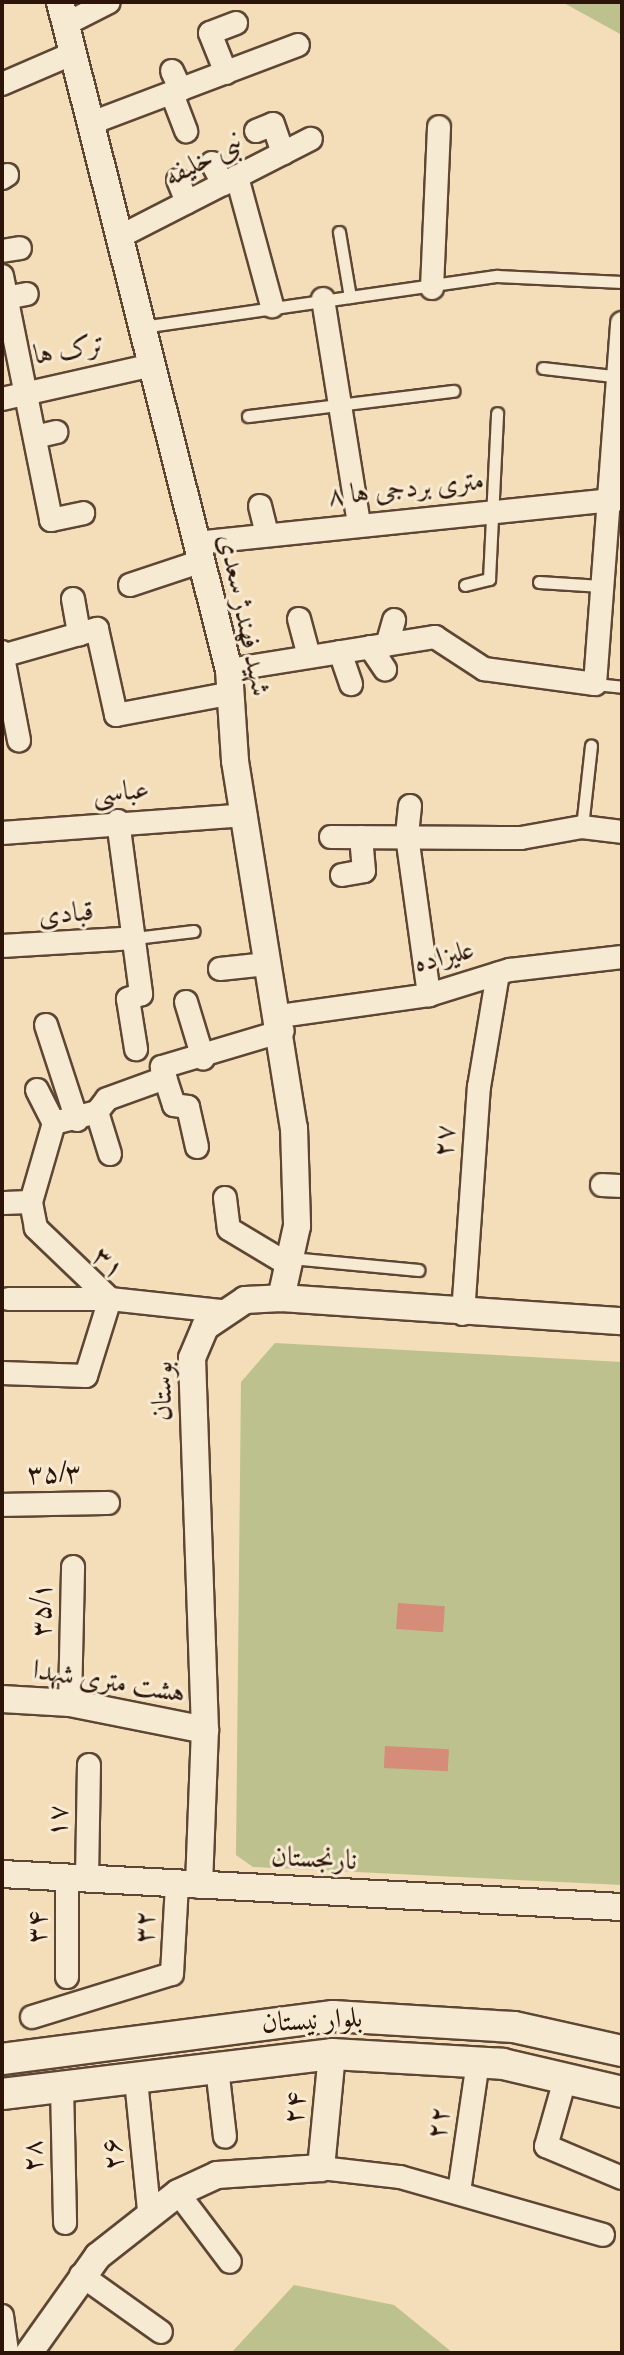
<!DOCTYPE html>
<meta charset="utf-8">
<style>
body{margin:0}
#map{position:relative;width:624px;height:2355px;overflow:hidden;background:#f3deb9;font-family:"Libre Bodoni",Amiri,serif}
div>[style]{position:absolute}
.green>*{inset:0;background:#bdc18e}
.building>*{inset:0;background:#d58c78;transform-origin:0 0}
.roads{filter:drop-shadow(2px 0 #5e4634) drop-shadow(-2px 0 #5e4634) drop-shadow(0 2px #5e4634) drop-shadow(0 -2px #5e4634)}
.service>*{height:11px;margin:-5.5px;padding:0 5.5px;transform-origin:5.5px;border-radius:5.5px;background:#f7ead2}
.minor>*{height:22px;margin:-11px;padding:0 11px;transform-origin:11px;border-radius:11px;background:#f7ead2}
.tertiary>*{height:26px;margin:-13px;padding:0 13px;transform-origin:13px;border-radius:13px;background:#f7ead2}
.secondary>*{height:30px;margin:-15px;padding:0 15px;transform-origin:15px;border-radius:15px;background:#f7ead2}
span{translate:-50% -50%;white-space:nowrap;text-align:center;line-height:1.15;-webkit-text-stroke:6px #f7ead2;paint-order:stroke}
.street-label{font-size:28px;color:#2c1408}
.frame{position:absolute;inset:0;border:4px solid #2c1408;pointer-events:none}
</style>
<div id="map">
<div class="green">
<i style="clip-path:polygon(562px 2px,622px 2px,622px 35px)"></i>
<i style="clip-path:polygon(275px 1343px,622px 1362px,622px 1885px,253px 1867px,236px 1855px,241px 1382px)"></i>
<i style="clip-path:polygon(294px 2285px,394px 2305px,453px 2353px,231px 2353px)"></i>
</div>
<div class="building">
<i style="left:398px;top:1603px;width:47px;height:26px;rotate:4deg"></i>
<i style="left:385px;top:1746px;width:64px;height:22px;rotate:3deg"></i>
</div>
<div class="roads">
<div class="service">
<i style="left:339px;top:232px;width:66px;rotate:80.4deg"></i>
<i style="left:142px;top:327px;width:359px;rotate:-8.2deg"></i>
<i style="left:497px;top:276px;width:125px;rotate:2.7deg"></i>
<i style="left:543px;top:368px;width:80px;rotate:6.5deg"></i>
<i style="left:248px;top:416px;width:207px;rotate:-7deg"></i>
<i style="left:539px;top:582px;width:62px;rotate:3.7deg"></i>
<i style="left:465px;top:585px;width:25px;rotate:-14deg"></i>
<i style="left:489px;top:579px;width:166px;rotate:-87.2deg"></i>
<i style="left:595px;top:684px;width:27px;rotate:6deg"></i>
<i style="left:582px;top:827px;width:82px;rotate:-83.7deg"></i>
<i style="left:135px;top:938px;width:59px;rotate:-6.8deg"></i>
<i style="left:291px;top:1258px;width:128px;rotate:5.4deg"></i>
</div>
<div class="minor">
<i style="left:66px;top:24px;width:48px;rotate:-27.1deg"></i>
<i style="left:172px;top:71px;width:21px;rotate:65deg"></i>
<i style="left:226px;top:73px;width:43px;rotate:-111.8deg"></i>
<i style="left:210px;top:33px;width:28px;rotate:-21deg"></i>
<i style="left:2px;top:84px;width:78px;rotate:-23.3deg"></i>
<i style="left:172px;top:94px;width:40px;rotate:69deg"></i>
<i style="left:94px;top:122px;width:218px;rotate:-20.7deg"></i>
<i style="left:256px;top:131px;width:18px;rotate:-22deg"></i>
<i style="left:273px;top:124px;width:31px;rotate:71deg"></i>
<i style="left:212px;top:163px;width:24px;rotate:62deg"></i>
<i style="left:237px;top:177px;width:134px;rotate:74.8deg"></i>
<i style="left:2px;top:178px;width:6px;rotate:-31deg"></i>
<i style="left:178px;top:180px;width:24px;rotate:68deg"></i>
<i style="left:123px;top:235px;width:211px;rotate:-27.1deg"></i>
<i style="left:2px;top:251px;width:18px;rotate:-9deg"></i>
<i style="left:2px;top:276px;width:249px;rotate:78.6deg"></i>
<i style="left:51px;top:520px;width:33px;rotate:-12deg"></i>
<i style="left:432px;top:288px;width:161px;rotate:-87.5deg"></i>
<i style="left:6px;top:298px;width:21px;rotate:-11deg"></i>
<i style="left:323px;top:299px;width:227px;rotate:80.9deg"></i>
<i style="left:2px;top:399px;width:151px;rotate:-12.7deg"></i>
<i style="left:35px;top:437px;width:22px;rotate:-13deg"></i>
<i style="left:260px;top:506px;width:29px;rotate:76deg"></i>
<i style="left:196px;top:543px;width:428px;rotate:-5.9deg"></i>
<i style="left:130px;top:585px;width:76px;rotate:-18.4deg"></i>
<i style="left:73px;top:599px;width:36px;rotate:80deg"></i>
<i style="left:299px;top:619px;width:39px;rotate:75deg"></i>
<i style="left:387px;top:645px;width:26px;rotate:-74deg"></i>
<i style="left:370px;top:647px;width:27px;rotate:56deg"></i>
<i style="left:2px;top:652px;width:90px;rotate:79.1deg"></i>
<i style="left:340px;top:652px;width:34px;rotate:71deg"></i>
<i style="left:2px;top:656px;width:99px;rotate:-15.9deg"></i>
<i style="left:97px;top:629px;width:88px;rotate:77.5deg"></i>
<i style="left:116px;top:715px;width:118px;rotate:-10.7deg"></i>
<i style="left:229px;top:670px;width:209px;rotate:-9.1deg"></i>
<i style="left:435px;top:637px;width:59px;rotate:33.1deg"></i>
<i style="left:484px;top:669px;width:112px;rotate:7.7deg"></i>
<i style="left:595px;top:684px;width:362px;rotate:-85.7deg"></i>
<i style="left:410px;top:806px;width:30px;rotate:96deg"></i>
<i style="left:407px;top:836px;width:161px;rotate:82.1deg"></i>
<i style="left:118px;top:821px;width:175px;rotate:82.4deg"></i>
<i style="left:141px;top:994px;width:14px;rotate:159deg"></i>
<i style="left:128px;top:999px;width:51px;rotate:80.9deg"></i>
<i style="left:2px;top:833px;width:244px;rotate:-4.2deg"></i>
<i style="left:331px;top:837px;width:190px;rotate:0.3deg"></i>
<i style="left:521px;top:838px;width:62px;rotate:-10.2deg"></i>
<i style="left:582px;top:827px;width:40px;rotate:7.1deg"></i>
<i style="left:342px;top:875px;width:22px;rotate:-10deg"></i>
<i style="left:364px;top:871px;width:34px;rotate:-95deg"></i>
<i style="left:2px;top:946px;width:133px;rotate:-3.4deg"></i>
<i style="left:220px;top:969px;width:47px;rotate:-6.1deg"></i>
<i style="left:186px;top:1002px;width:59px;rotate:73.1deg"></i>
<i style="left:280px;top:1016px;width:150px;rotate:-8deg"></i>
<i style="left:429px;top:995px;width:85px;rotate:-17.2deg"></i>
<i style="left:510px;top:970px;width:113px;rotate:-6.6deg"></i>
<i style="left:46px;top:1025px;width:100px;rotate:71.9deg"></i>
<i style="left:37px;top:1090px;width:37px;rotate:63deg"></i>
<i style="left:97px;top:1112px;width:44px;rotate:72.8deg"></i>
<i style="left:197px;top:1147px;width:41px;rotate:-102.7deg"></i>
<i style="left:188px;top:1107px;width:14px;rotate:-172deg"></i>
<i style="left:174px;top:1105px;width:40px;rotate:-108deg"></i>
<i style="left:162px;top:1067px;width:126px;rotate:-16.6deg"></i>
<i style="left:602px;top:1185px;width:20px;rotate:3deg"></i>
<i style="left:225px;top:1198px;width:31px;rotate:83deg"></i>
<i style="left:229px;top:1229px;width:70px;rotate:31deg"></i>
<i style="left:2px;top:1203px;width:29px;rotate:-2deg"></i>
<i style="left:9px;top:1299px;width:101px"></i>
<i style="left:110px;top:1299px;width:111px;rotate:6.2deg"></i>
<i style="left:463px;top:1314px;width:228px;rotate:-86deg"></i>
<i style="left:479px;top:1087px;width:115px;rotate:-80.5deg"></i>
<i style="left:2px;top:1373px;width:84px;rotate:2deg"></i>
<i style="left:86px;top:1376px;width:81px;rotate:-72.7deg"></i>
<i style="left:110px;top:1299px;width:103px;rotate:-136.2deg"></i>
<i style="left:36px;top:1228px;width:26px;rotate:-101deg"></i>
<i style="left:31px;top:1202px;width:82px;rotate:-73.8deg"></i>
<i style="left:54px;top:1123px;width:44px;rotate:-14.3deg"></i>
<i style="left:97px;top:1112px;width:16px;rotate:-52deg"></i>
<i style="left:107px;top:1099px;width:62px;rotate:-19.9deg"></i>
<i style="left:2px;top:1505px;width:106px;rotate:-1.1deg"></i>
<i style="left:70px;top:1703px;width:136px;rotate:-88.7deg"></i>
<i style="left:87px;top:1879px;width:114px;rotate:-89deg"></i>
<i style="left:67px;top:1977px;width:99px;rotate:-90deg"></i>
<i style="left:32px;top:2017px;width:146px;rotate:-17.1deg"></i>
<i style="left:172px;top:1974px;width:90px;rotate:-86.8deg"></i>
<i style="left:217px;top:2068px;width:69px;rotate:83.4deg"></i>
<i style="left:566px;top:2076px;width:73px;rotate:105.9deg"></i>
<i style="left:546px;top:2146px;width:82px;rotate:22.8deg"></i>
<i style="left:62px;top:2087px;width:136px;rotate:88.7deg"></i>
<i style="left:137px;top:2090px;width:122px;rotate:84.3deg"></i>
<i style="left:321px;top:2168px;width:80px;rotate:6.5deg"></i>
<i style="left:400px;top:2177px;width:211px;rotate:15.9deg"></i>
<i style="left:459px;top:2192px;width:131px;rotate:-81.7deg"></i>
<i style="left:178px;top:2193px;width:86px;rotate:53deg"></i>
<i style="left:81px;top:2275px;width:98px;rotate:35.5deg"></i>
<i style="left:2px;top:2316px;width:37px;rotate:82deg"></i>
</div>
<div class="tertiary">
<i style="left:60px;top:2px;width:689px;rotate:75.8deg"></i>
<i style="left:229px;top:670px;width:91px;rotate:86.2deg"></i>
<i style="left:235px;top:761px;width:372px;rotate:80.9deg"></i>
<i style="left:294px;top:1128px;width:98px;rotate:88.2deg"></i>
<i style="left:297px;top:1226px;width:74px;rotate:102.5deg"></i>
<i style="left:2px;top:1699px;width:68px;rotate:3.4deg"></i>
<i style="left:70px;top:1703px;width:138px;rotate:11.3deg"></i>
<i style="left:2px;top:1874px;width:621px;rotate:3.05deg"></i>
<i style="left:199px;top:1885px;width:155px;rotate:-87.8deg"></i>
<i style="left:205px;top:1730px;width:372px;rotate:-92deg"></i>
<i style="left:192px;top:1358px;width:34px;rotate:-67deg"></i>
<i style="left:205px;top:1327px;width:48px;rotate:-34deg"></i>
<i style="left:245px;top:1300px;width:36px;rotate:-3deg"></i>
<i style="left:281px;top:1298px;width:342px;rotate:3.9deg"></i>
<i style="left:29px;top:2353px;width:119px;rotate:-54.6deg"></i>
<i style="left:98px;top:2256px;width:102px;rotate:-38.2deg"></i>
<i style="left:178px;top:2193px;width:43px;rotate:-24.8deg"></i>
<i style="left:217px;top:2175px;width:104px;rotate:-3.9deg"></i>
<i style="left:321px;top:2168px;width:115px;rotate:-84.5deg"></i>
</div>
<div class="secondary">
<i style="left:2px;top:2059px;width:334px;rotate:-7.4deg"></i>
<i style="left:333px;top:2016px;width:181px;rotate:3.5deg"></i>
<i style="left:514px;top:2027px;width:111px;rotate:12.5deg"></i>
<i style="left:2px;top:2094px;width:332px;rotate:-6.9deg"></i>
<i style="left:332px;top:2054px;width:171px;rotate:3.3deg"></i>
<i style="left:503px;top:2064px;width:122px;rotate:13.2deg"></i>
</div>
</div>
<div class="street-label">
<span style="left:204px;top:160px;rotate:-27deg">نبی خلیفه</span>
<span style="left:69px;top:350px;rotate:-10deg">ترک ها</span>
<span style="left:406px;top:489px;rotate:-6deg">۸ متری بردجی ها</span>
<span style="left:244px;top:615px;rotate:78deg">شهید فهندژ سعدی</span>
<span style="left:121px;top:792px;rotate:-4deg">عباسی</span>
<span style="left:66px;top:914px;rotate:-5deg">قبادی</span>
<span style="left:444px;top:957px;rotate:-15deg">علیزاده</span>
<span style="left:445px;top:1141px;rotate:-86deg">۲۷</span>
<span style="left:108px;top:1263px;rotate:44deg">۳۱</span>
<span style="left:163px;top:1391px;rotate:-89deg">بوستان</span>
<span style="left:54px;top:1474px;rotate:-1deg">۳۵/۳</span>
<span style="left:42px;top:1610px;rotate:-89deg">۳۵/۱</span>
<span style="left:109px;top:1682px;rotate:9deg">هشت متری شهدا</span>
<span style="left:58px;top:1821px;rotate:-89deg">۱۷</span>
<span style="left:314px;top:1859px;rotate:3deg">نارنجستان</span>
<span style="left:37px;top:1927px;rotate:-90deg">۳۴</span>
<span style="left:145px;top:1927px;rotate:-87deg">۳۲</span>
<span style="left:312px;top:2021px;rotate:-3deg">بلوار نیستان</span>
<span style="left:295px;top:2108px;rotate:-85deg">۲۴</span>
<span style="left:439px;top:2123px;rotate:-82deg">۲۲</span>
<span style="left:113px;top:2154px;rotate:-96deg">۲۶</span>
<span style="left:33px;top:2156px;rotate:-91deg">۲۸</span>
</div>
<div class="frame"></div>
</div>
